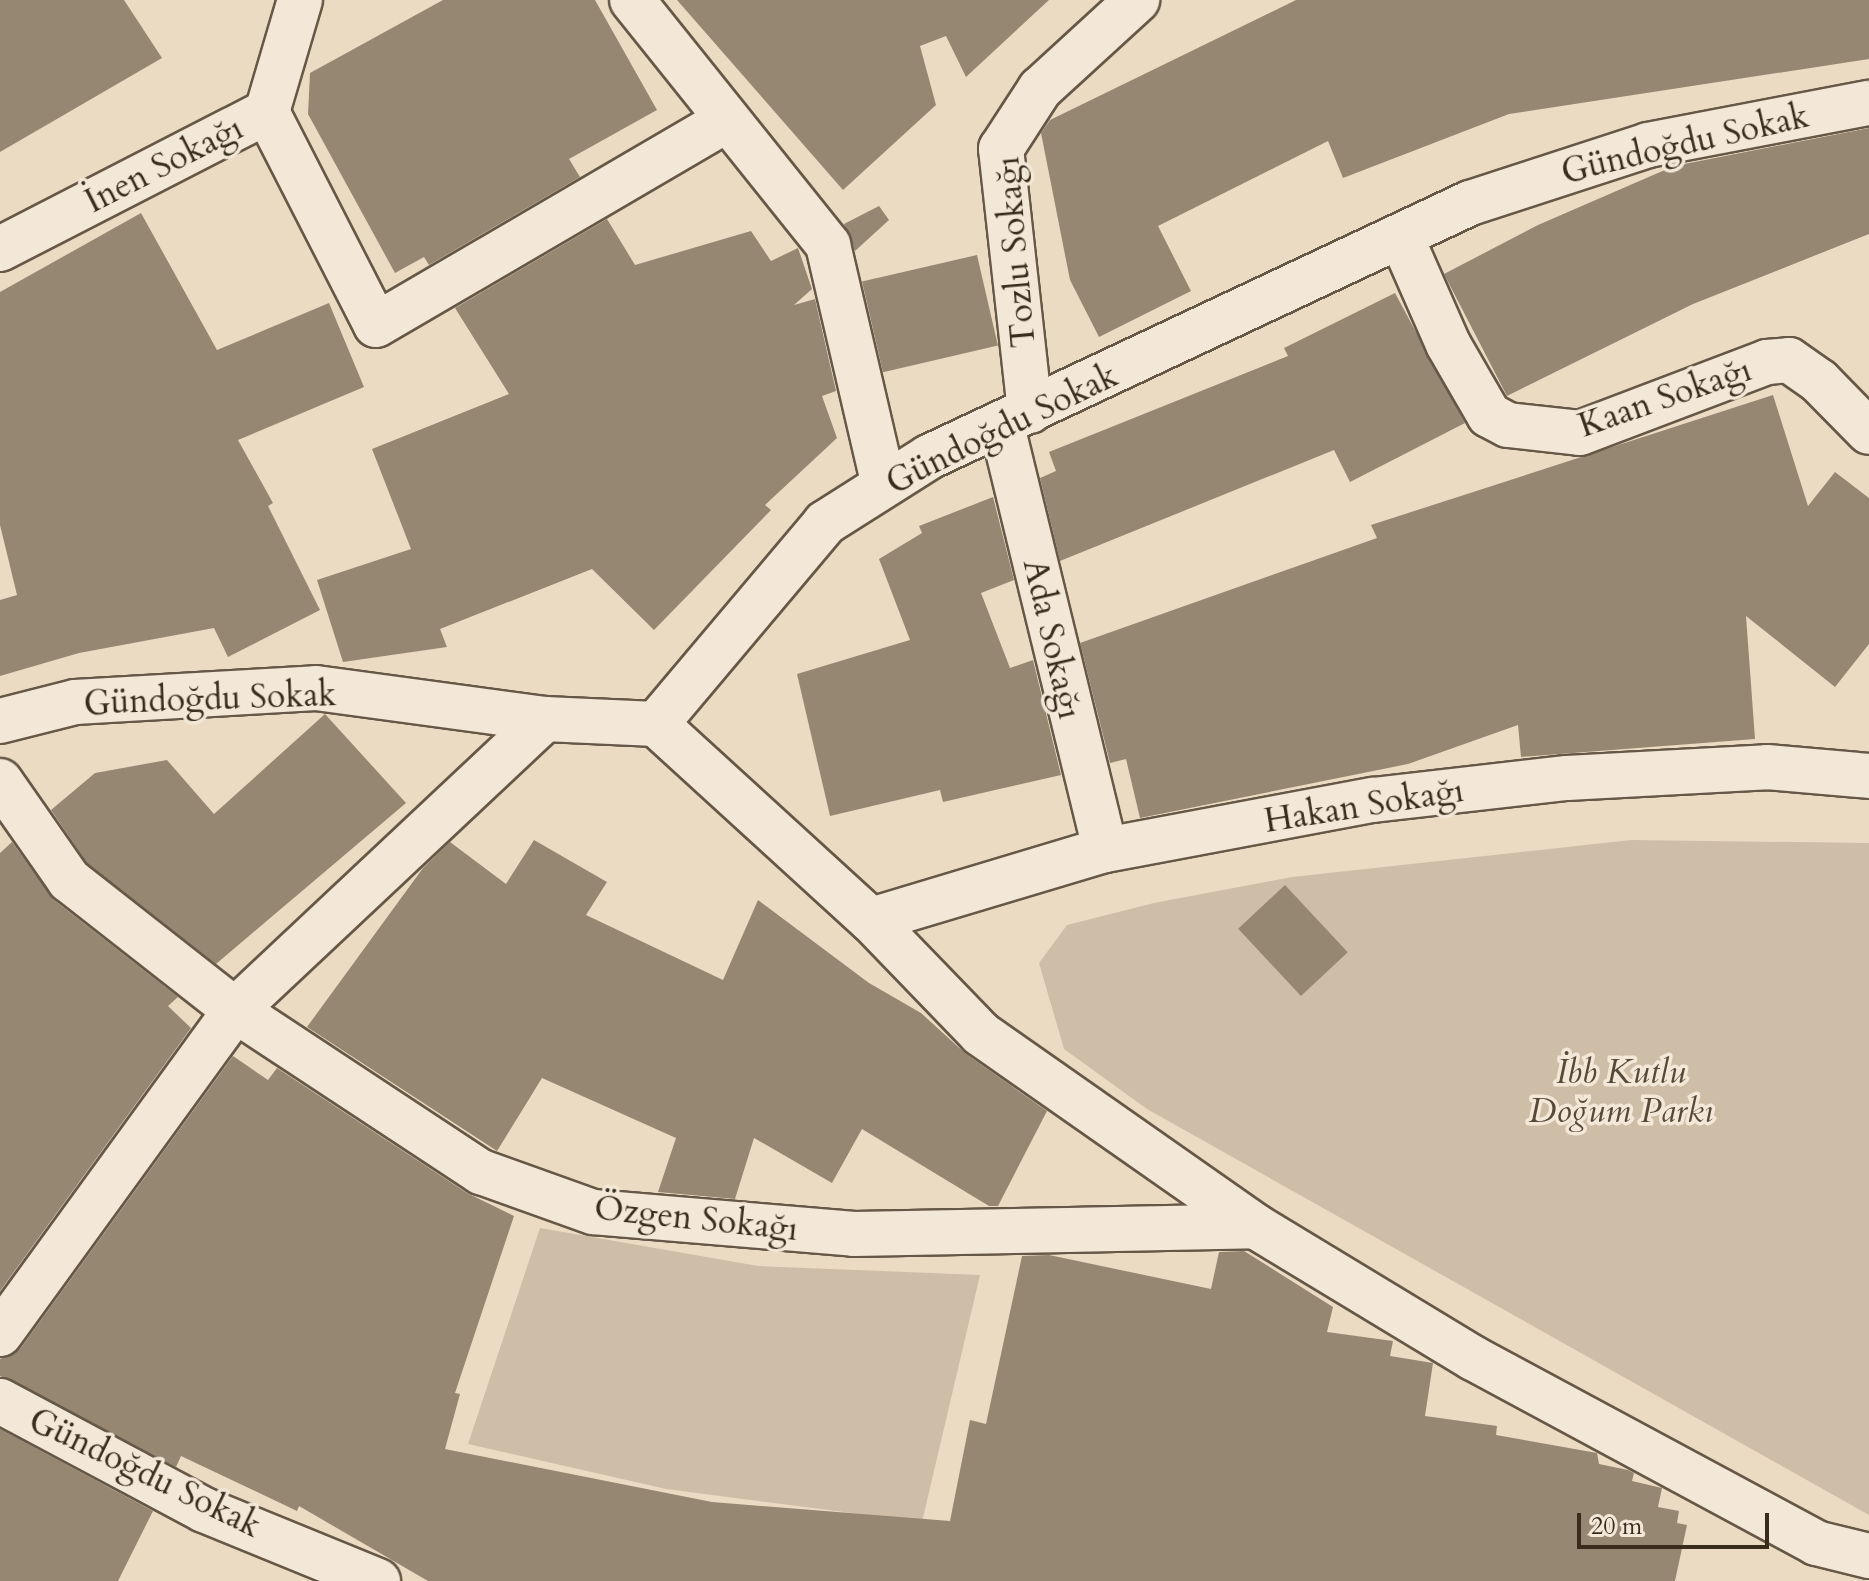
<!DOCTYPE html>
<meta charset="utf-8">
<style>
body{margin:0}
#map{position:relative;width:1869px;height:1581px;overflow:hidden;background:#ecdbc3;font-family:Cardo,serif}
div>[style]{position:absolute}
.green>*{inset:0;background:#cebda7}
.building>*{inset:0;background:#968773;transform-origin:0 0}
.roads{filter:drop-shadow(2px 0 #665846) drop-shadow(-2px 0 #665846) drop-shadow(0 2px #665846) drop-shadow(0 -2px #665846)}
.minor>*{height:44px;margin:-22px;padding:0 22px;transform-origin:22px;border-radius:22px;background:#f3e8d8}
span{translate:-50% -50%;white-space:nowrap;text-align:center;line-height:1.15;-webkit-text-stroke:7px #f3e8d8;paint-order:stroke}
.street-label{font-size:34px;color:#392c1c}
.park-label{font-size:34px;color:#574938;font-style:italic}
.scale{position:absolute;left:1577px;top:1513px;width:192px;height:36px;box-sizing:border-box;border:4px solid #392c1c;border-top:0;padding-left:10px;font-size:24px;line-height:28px;white-space:nowrap;color:#392c1c;-webkit-text-stroke:6px #f3e8d8;paint-order:stroke}
</style>
<div id="map">
<div class="green">
<i style="clip-path:polygon(1631px 840px,1869px 843px,1869px 1515px,1147px 1109px,1064px 1049px,1039px 963px,1067px 925px,1154px 903px,1292px 877px)"></i>
<i style="clip-path:polygon(540px 1228px,758px 1266px,980px 1275px,922px 1522px,666px 1489px,468px 1444px)"></i>
</div>
<div class="building">
<i style="clip-path:polygon(0 0,124px 0,162px 58px,0 152px)"></i>
<i style="clip-path:polygon(443px 0,595px 0,657px 110px,569px 159px,580px 177px,429px 265px,424px 257px,395px 273px,308px 114px,310px 73px)"></i>
<i style="clip-path:polygon(677px 0,1049px 0,966px 77px,946px 36px,920px 46px,936px 105px,843px 190px)"></i>
<i style="clip-path:polygon(1296px 0,1869px 0,1869px 59px,1509px 114px,1343px 178px,1328px 141px,1158px 226px,1191px 291px,1099px 337px,1070px 280px,1041px 133px,1050px 120px)"></i>
<i style="clip-path:polygon(1869px 128px,1869px 234px,1693px 304px,1507px 396px,1444px 274px,1538px 225px,1674px 166px)"></i>
<i style="clip-path:polygon(879px 206px,889px 220px,855px 251px,844px 224px)"></i>
<i style="clip-path:polygon(141px 213px,217px 350px,329px 303px,364px 387px,238px 440px,273px 503px,268px 506px,320px 610px,228px 657px,214px 628px,79px 653px,0 676px,0 600px,17px 595px,0 525px,0 292px)"></i>
<i style="clip-path:polygon(607px 219px,635px 265px,751px 231px,771px 261px,798px 248px,812px 289px,794px 305px,815px 299px,836px 391px,822px 396px,837px 438px,765px 505px,771px 510px,654px 630px,592px 569px,440px 629px,447px 647px,343px 662px,317px 580px,411px 549px,372px 449px,509px 394px,455px 308px)"></i>
<i style="left:977px;top:255px;width:93px;height:118px;rotate:77deg"></i>
<i style="clip-path:polygon(1395px 293px,1465px 423px,1350px 482px,1334px 450px,1060px 561px,1040px 478px,1056px 471px,1049px 452px,1288px 356px,1284px 348px)"></i>
<i style="clip-path:polygon(1773px 395px,1808px 506px,1835px 472px,1869px 498px,1869px 644px,1835px 687px,1746px 616px,1755px 739px,1521px 757px,1518px 725px,1408px 764px,1140px 818px,1126px 759px,1110px 763px,1080px 643px,1377px 538px,1371px 525px)"></i>
<i style="clip-path:polygon(993px 497px,1014px 580px,981px 593px,1010px 668px,1033px 660px,1061px 775px,943px 802px,940px 790px,830px 816px,797px 674px,910px 640px,879px 559px,922px 533px,919px 526px)"></i>
<i style="clip-path:polygon(325px 714px,406px 803px,216px 964px,87px 863px,51px 810px,95px 773px,167px 760px,214px 814px)"></i>
<i style="clip-path:polygon(534px 840px,607px 882px,586px 915px,723px 980px,758px 900px,869px 983px,921px 1013px,966px 1054px,1047px 1111px,998px 1206px,989px 1206px,862px 1129px,832px 1183px,754px 1138px,735px 1199px,658px 1192px,676px 1138px,542px 1078px,497px 1151px,307px 1027px,423px 868px,450px 842px,506px 884px)"></i>
<i style="clip-path:polygon(12px 842px,54px 900px,178px 997px,168px 1006px,191px 1028px,0 1291px,0 853px)"></i>
<i style="left:1285px;top:885px;width:92px;height:64px;rotate:47deg"></i>
<i style="clip-path:polygon(233px 1056px,268px 1080px,277px 1068px,467px 1193px,514px 1216px,455px 1393px,460px 1394px,445px 1449px,712px 1502px,950px 1521px,970px 1420px,986px 1424px,1022px 1256px,1049px 1255px,1211px 1289px,1219px 1252px,1244px 1251px,1333px 1307px,1327px 1332px,1393px 1341px,1390px 1356px,1433px 1363px,1425px 1416px,1497px 1426px,1496px 1435px,1597px 1453px,1599px 1464px,1628px 1470px,1634px 1473px,1632px 1481px,1662px 1488px,1658px 1507px,1679px 1511px,1677px 1523px,1687px 1525px,1675px 1581px,428px 1581px,299px 1506px,297px 1511px,181px 1456px,176px 1467px,0 1376px,0 1359px,20px 1349px)"></i>
<i style="clip-path:polygon(0 1429px,153px 1511px,118px 1581px,0 1581px)"></i>
</div>
<div class="roads">
<div class="minor">
<i style="left:632px;top:0;width:314px;rotate:51.3deg"></i>
<i style="left:828px;top:245px;width:246px;rotate:76.9deg"></i>
<i style="left:267px;top:112px;width:239px;rotate:62.9deg"></i>
<i style="left:376px;top:325px;width:406px;rotate:-30.3deg"></i>
<i style="left:1402px;top:239px;width:115px;rotate:66.3deg"></i>
<i style="left:1448px;top:344px;width:82px;rotate:60deg"></i>
<i style="left:1489px;top:415px;width:21px;rotate:28deg"></i>
<i style="left:1508px;top:425px;width:72px;rotate:6.3deg"></i>
<i style="left:1580px;top:433px;width:200px;rotate:-20.8deg"></i>
<i style="left:1767px;top:362px;width:22px;rotate:-5deg"></i>
<i style="left:1789px;top:360px;width:37px;rotate:35deg"></i>
<i style="left:1819px;top:381px;width:71px;rotate:45.6deg"></i>
<i style="left:0;top:249px;width:300px;rotate:-27.2deg"></i>
<i style="left:267px;top:112px;width:117px;rotate:-73.6deg"></i>
<i style="left:1030px;top:411px;width:264px;rotate:-96.3deg"></i>
<i style="left:1001px;top:149px;width:72px;rotate:-57deg"></i>
<i style="left:1040px;top:89px;width:132px;rotate:-42.5deg"></i>
<i style="left:1002px;top:426px;width:436px;rotate:76.3deg"></i>
<i style="left:0;top:721px;width:77px;rotate:-14.2deg"></i>
<i style="left:75px;top:702px;width:241px;rotate:-3.3deg"></i>
<i style="left:316px;top:688px;width:231px;rotate:7.7deg"></i>
<i style="left:545px;top:719px;width:111px;rotate:2.6deg"></i>
<i style="left:656px;top:724px;width:263px;rotate:-49.9deg"></i>
<i style="left:825px;top:523px;width:123px;rotate:-32.4deg"></i>
<i style="left:929px;top:457px;width:598px;rotate:-25.15deg"></i>
<i style="left:1470px;top:203px;width:187px;rotate:-18deg"></i>
<i style="left:1648px;top:145px;width:225px;rotate:-10.8deg"></i>
<i style="left:656px;top:724px;width:291px;rotate:42.4deg"></i>
<i style="left:871px;top:920px;width:158px;rotate:46deg"></i>
<i style="left:981px;top:1034px;width:335px;rotate:35deg"></i>
<i style="left:1255px;top:1226px;width:255px;rotate:31.2deg"></i>
<i style="left:1473px;top:1358px;width:390px;rotate:28.3deg"></i>
<i style="left:1816px;top:1543px;width:55px;rotate:13.8deg"></i>
<i style="left:0;top:781px;width:121px;rotate:55.1deg"></i>
<i style="left:69px;top:880px;width:211px;rotate:38.1deg"></i>
<i style="left:235px;top:1010px;width:295px;rotate:33.4deg"></i>
<i style="left:481px;top:1172px;width:119px;rotate:19.7deg"></i>
<i style="left:593px;top:1212px;width:262px;rotate:4.8deg"></i>
<i style="left:854px;top:1234px;width:401px;rotate:-1.1deg"></i>
<i style="left:871px;top:920px;width:244px;rotate:-16.7deg"></i>
<i style="left:1105px;top:850px;width:273px;rotate:-10.6deg"></i>
<i style="left:1373px;top:800px;width:195px;rotate:-6.5deg"></i>
<i style="left:1567px;top:778px;width:200px;rotate:-3.1deg"></i>
<i style="left:1767px;top:767px;width:102px;rotate:5deg"></i>
<i style="left:0;top:1334px;width:400px;rotate:-54deg"></i>
<i style="left:235px;top:1010px;width:425px;rotate:-43.2deg"></i>
<i style="left:0;top:1401px;width:231px;rotate:28.1deg"></i>
<i style="left:204px;top:1510px;width:188px;rotate:22.2deg"></i>
</div>
</div>
<div class="street-label">
<span style="left:1685px;top:144px;rotate:-13deg">Gündoğdu Sokak</span>
<span style="left:164px;top:165px;rotate:-27deg">İnen Sokağı</span>
<span style="left:1016px;top:252px;rotate:-95deg">Tozlu Sokağı</span>
<span style="left:1665px;top:398px;rotate:-19deg">Kaan Sokağı</span>
<span style="left:1002px;top:429px;rotate:-26deg">Gündoğdu Sokak</span>
<span style="left:1052px;top:639px;rotate:77deg">Ada Sokağı</span>
<span style="left:210px;top:699px;rotate:-2deg">Gündoğdu Sokak</span>
<span style="left:1364px;top:806px;rotate:-9deg">Hakan Sokağı</span>
<span style="left:696px;top:1219px;rotate:6deg">Özgen Sokağı</span>
<span style="left:145px;top:1473px;rotate:26deg">Gündoğdu Sokak</span>
</div>
<div class="park-label">
<span style="left:1621px;top:1092px">İbb Kutlu<br>Doğum Parkı</span>
</div>
<div class="scale">20 m</div>
</div>
